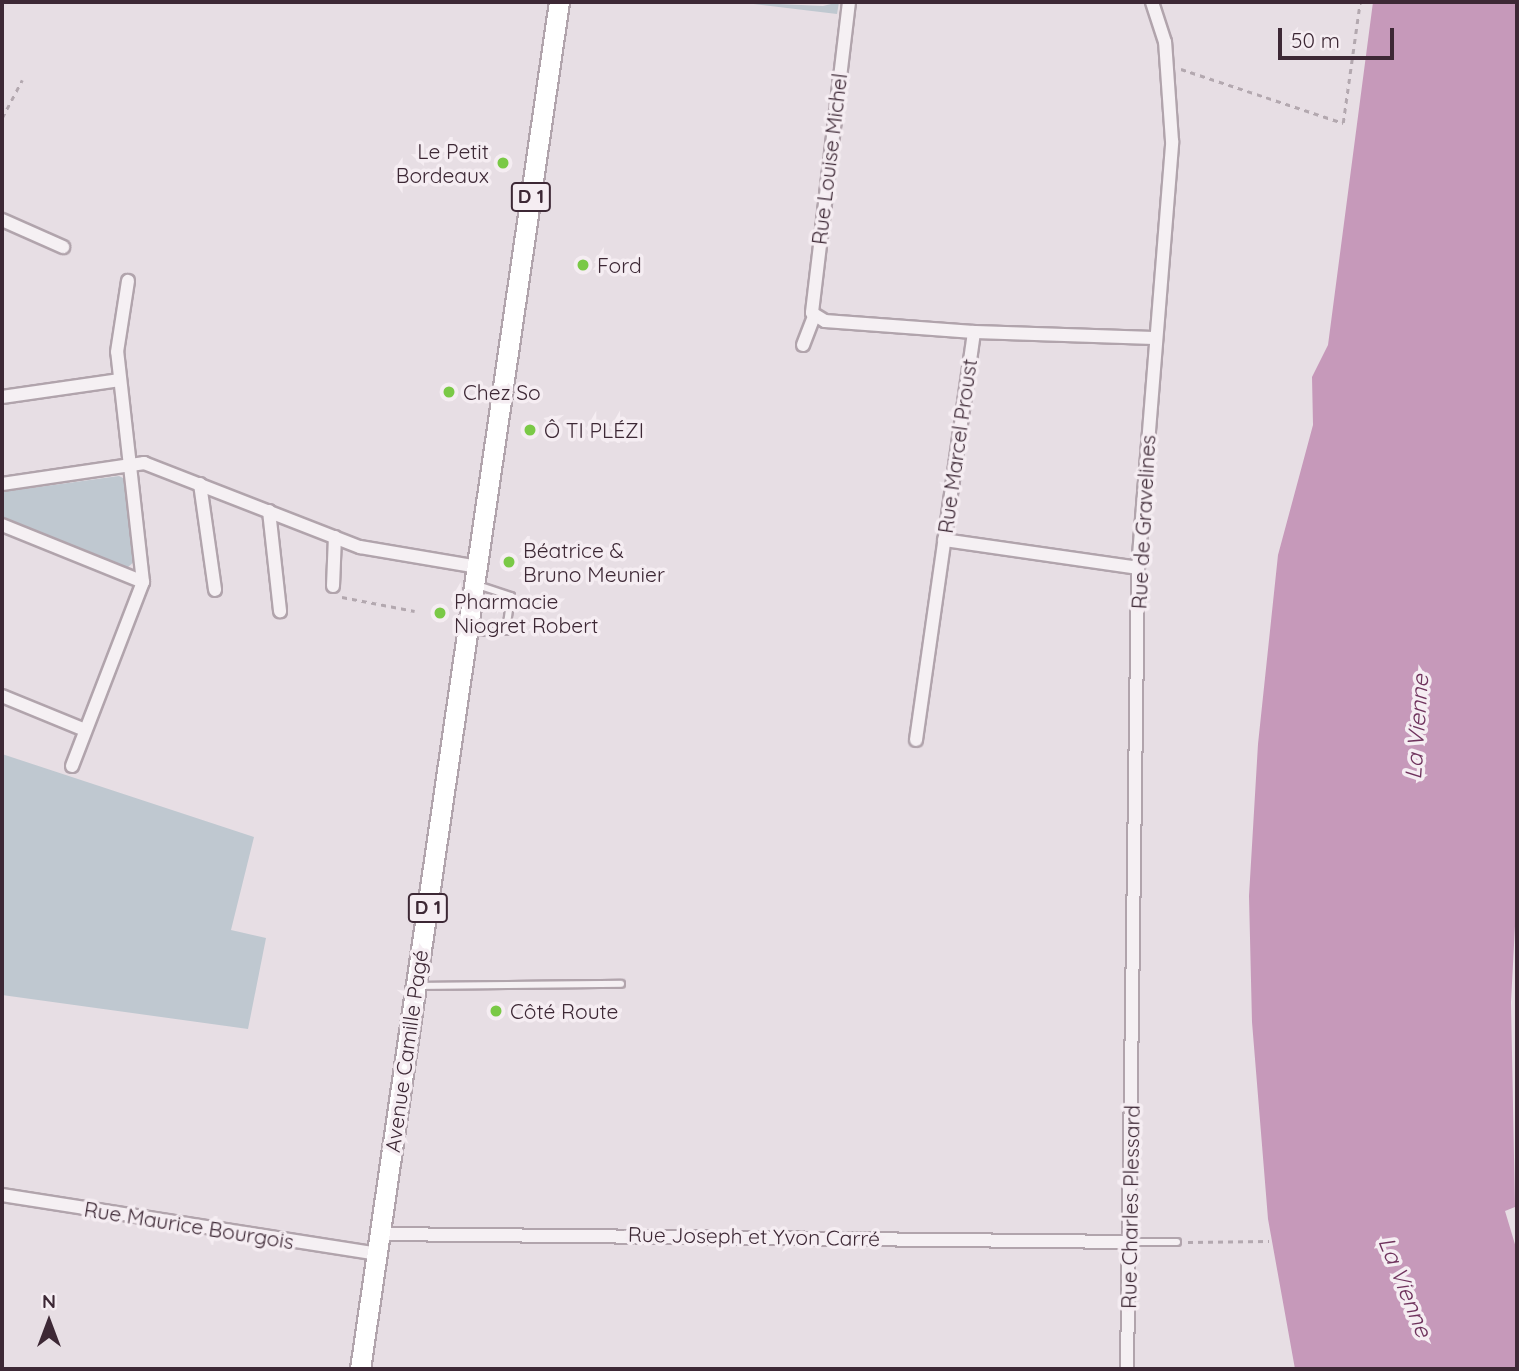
<!DOCTYPE html>
<meta charset="utf-8">
<style>
body{margin:0}
#map{position:relative;width:1519px;height:1371px;overflow:hidden;background:#e7dee4;font-family:Quicksand,sans-serif}
div>[style]{position:absolute}
.green>*{inset:0;background:#bfc8d0}
.water>*{inset:0;background:#c699ba}
.path>*{height:2.5px;margin-top:-1.25px;transform-origin:0;background:repeating-linear-gradient(90deg,#b3a8af 0 5px,transparent 0 10px)}
.roads{filter:drop-shadow(2px 0 #b1a4ac) drop-shadow(-2px 0 #b1a4ac) drop-shadow(0 2px #b1a4ac) drop-shadow(0 -2px #b1a4ac)}
.lane>*{height:6px;margin:-3px;padding:0 3px;transform-origin:3px;border-radius:3px;background:#f5f0f3}
.street>*{height:12px;margin:-6px;padding:0 6px;transform-origin:6px;border-radius:6px;background:#f5f0f3}
.primary>*{height:19px;margin:-9.5px;padding:0 9.5px;transform-origin:9.5px;border-radius:9.5px;background:#fff}
.dots>*{width:19px;height:19px;translate:-50% -50%;box-sizing:border-box;border:4px solid #f5edf2;border-radius:50%}
span{translate:-50% -50%;white-space:nowrap;text-align:center;line-height:1.15;-webkit-text-stroke:7px #f5edf2;paint-order:stroke}
.shield-label span{padding:2px 5px;background:#f5edf2;border:2px solid;border-radius:5px;-webkit-text-stroke-width:0}
.shield-label{font-size:19px;color:#3d2835;font-weight:700}
.poi-label{font-size:21px;color:#3d2835}
.right{translate:-100% -50%;text-align:right}
.left{translate:0 -50%;text-align:left}
.street-label{font-size:21px;color:#3d2835}
.water-label{font-size:23px;color:#6f335d;font-style:italic}
.frame{position:absolute;inset:0;border:4px solid #3d2835;pointer-events:none}
.north{position:absolute;left:14px;top:1287px;width:70px;height:70px;-webkit-text-stroke:5px #f5edf2;paint-order:stroke;rotate:0deg;font-size:19px;font-weight:700;line-height:28px;text-align:center;color:#3d2835}
.north::after{content:'';display:block;margin:auto;width:24px;height:32px;background:#3d2835;clip-path:polygon(50% 0,100% 100%,50% 72%,0 100%)}
.scale{position:absolute;left:1278px;top:28px;width:116px;height:32px;box-sizing:border-box;border:4px solid #3d2835;border-top:0;padding-left:9px;font-size:21px;line-height:24px;white-space:nowrap;color:#3d2835;-webkit-text-stroke:5px #f5edf2;paint-order:stroke}
</style>
<div id="map">
<div class="green">
<i style="clip-path:polygon(737px 2px,823px 6px,839px 2px,837px 14px)"></i>
<i style="clip-path:polygon(119px 476px,125px 479px,136px 560px,127px 568px,2px 518px,2px 492px)"></i>
<i style="clip-path:polygon(2px 754px,254px 837px,231px 930px,266px 938px,248px 1029px,2px 995px)"></i>
</div>
<div class="water">
<i style="clip-path:polygon(1373px 2px,1517px 2px,1517px 888px,1511px 1002px,1515px 1207px,1505px 1211px,1517px 1251px,1517px 1369px,1295px 1369px,1268px 1219px,1252px 1022px,1249px 896px,1258px 744px,1278px 555px,1313px 425px,1312px 377px,1328px 345px)"></i>
</div>
<div class="path">
<i style="left:1181px;top:69px;width:171px;rotate:18.4deg"></i>
<i style="left:1343px;top:123px;width:122px;rotate:-82deg"></i>
<i style="left:2px;top:118px;width:43px;rotate:-62.2deg"></i>
<i style="left:342px;top:597px;width:74px;rotate:10.9deg"></i>
<i style="left:1188px;top:1242px;width:81px;rotate:-0.7deg"></i>
</div>
<div class="roads">
<div class="lane">
<i style="left:470px;top:632px;width:36px;rotate:-2deg"></i>
<i style="left:506px;top:631px;width:35px;rotate:-82deg"></i>
<i style="left:511px;top:596px;width:35px;rotate:-162deg"></i>
<i style="left:418px;top:986px;width:203px;rotate:-0.6deg"></i>
<i style="left:1129px;top:1242px;width:48px"></i>
</div>
<div class="street">
<i style="left:849px;top:2px;width:313px;rotate:96.8deg"></i>
<i style="left:812px;top:313px;width:15px;rotate:32deg"></i>
<i style="left:825px;top:321px;width:149px;rotate:4.2deg"></i>
<i style="left:2px;top:220px;width:67px;rotate:23.9deg"></i>
<i style="left:803px;top:345px;width:31px;rotate:-69deg"></i>
<i style="left:2px;top:397px;width:119px;rotate:-8.2deg"></i>
<i style="left:2px;top:484px;width:144px;rotate:-8.4deg"></i>
<i style="left:144px;top:463px;width:232px;rotate:21.3deg"></i>
<i style="left:360px;top:547px;width:120px;rotate:9.6deg"></i>
<i style="left:200px;top:484px;width:107px;rotate:81.9deg"></i>
<i style="left:269px;top:511px;width:101px;rotate:83.7deg"></i>
<i style="left:2px;top:525px;width:152px;rotate:22deg"></i>
<i style="left:944px;top:540px;width:196px;rotate:8.2deg"></i>
<i style="left:333px;top:586px;width:49px;rotate:-87.7deg"></i>
<i style="left:2px;top:696px;width:90px;rotate:22.3deg"></i>
<i style="left:916px;top:740px;width:412px;rotate:-81.9deg"></i>
<i style="left:974px;top:332px;width:181px;rotate:1.9deg"></i>
<i style="left:72px;top:766px;width:197px;rotate:-68.9deg"></i>
<i style="left:143px;top:582px;width:231px;rotate:-96.4deg"></i>
<i style="left:117px;top:352px;width:72px;rotate:-81.2deg"></i>
<i style="left:2px;top:1195px;width:380px;rotate:8.9deg"></i>
<i style="left:380px;top:1234px;width:749px;rotate:0.61deg"></i>
<i style="left:1127px;top:1369px;width:801px;rotate:-89.21deg"></i>
<i style="left:1138px;top:568px;width:428px;rotate:-85.4deg"></i>
<i style="left:1172px;top:141px;width:99px;rotate:-94deg"></i>
<i style="left:1165px;top:42px;width:42px;rotate:-108deg"></i>
</div>
<div class="primary">
<i style="left:360px;top:1369px;width:1381px;rotate:-81.72deg"></i>
</div>
</div>
<div class="dots">
<i style="left:503px;top:163px;background:#7ac946"></i>
<i style="left:583px;top:265px;background:#7ac946"></i>
<i style="left:449px;top:392px;background:#7ac946"></i>
<i style="left:530px;top:430px;background:#7ac946"></i>
<i style="left:509px;top:562px;background:#7ac946"></i>
<i style="left:440px;top:613px;background:#7ac946"></i>
<i style="left:496px;top:1011px;background:#7ac946"></i>
</div>
<div class="shield-label">
<span style="left:531px;top:197px">D 1</span>
<span style="left:428px;top:908px">D 1</span>
</div>
<div class="poi-label">
<span class="right" style="left:489px;top:163px">Le Petit<br>Bordeaux</span>
<span class="left" style="left:597px;top:265px">Ford</span>
<span class="left" style="left:463px;top:392px">Chez So</span>
<span class="left" style="left:544px;top:430px">Ô TI PLÉZI</span>
<span class="left" style="left:523px;top:562px">Béatrice &amp;<br>Bruno Meunier</span>
<span class="left" style="left:454px;top:613px">Pharmacie<br>Niogret Robert</span>
<span class="left" style="left:510px;top:1011px">Côté Route</span>
</div>
<div class="street-label">
<span style="left:829px;top:159px;rotate:-83deg">Rue Louise Michel</span>
<span style="left:957px;top:446px;rotate:-82deg">Rue Marcel Proust</span>
<span style="left:1143px;top:522px;rotate:-87deg">Rue de Gravelines</span>
<span style="left:406px;top:1051px;rotate:-82deg">Avenue Camille Pagé</span>
<span style="left:1130px;top:1207px;rotate:-89deg">Rue Charles Plessard</span>
<span style="left:189px;top:1225px;rotate:9deg">Rue Maurice Bourgois</span>
<span style="left:754px;top:1236px;rotate:1deg">Rue Joseph et Yvon Carré</span>
</div>
<div class="water-label">
<span style="left:1417px;top:727px;rotate:-86deg">La Vienne</span>
<span style="left:1405px;top:1287px;rotate:68deg">La Vienne</span>
</div>
<div class="frame"></div>
<div class="north">N</div>
<div class="scale">50 m</div>
</div>
